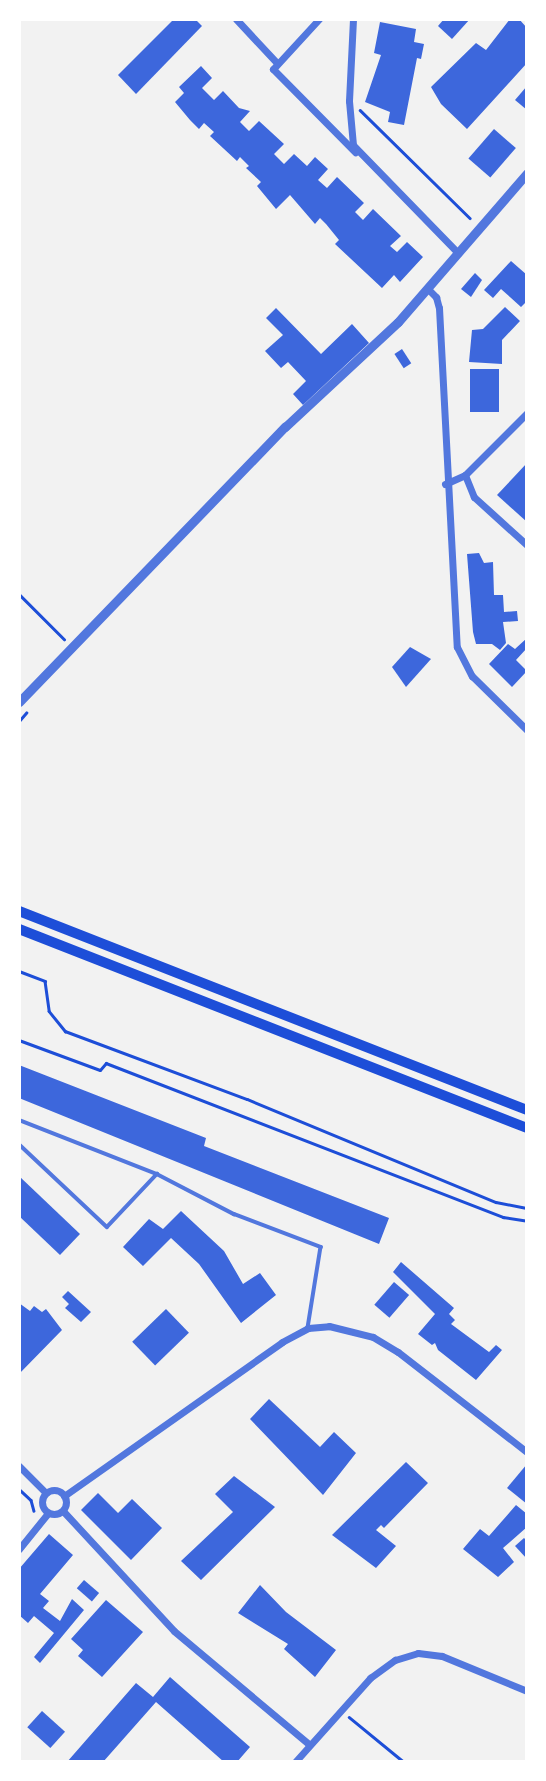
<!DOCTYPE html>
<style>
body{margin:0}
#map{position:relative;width:546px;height:1781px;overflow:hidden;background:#f2f2f2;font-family:Helvetica,sans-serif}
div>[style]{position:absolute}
.building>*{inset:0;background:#3d67dc;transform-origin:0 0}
.path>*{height:2.5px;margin:-1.25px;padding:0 1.25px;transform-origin:1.25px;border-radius:1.25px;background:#1d4ed8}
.service>*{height:3.5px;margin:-1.75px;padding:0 1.75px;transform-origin:1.75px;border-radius:1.75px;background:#5277de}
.minor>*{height:7px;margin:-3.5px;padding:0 3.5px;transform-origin:3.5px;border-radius:3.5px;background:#5277de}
.minor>.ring{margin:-3.5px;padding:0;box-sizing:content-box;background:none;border:7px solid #5277de;border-radius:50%}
.tertiary>*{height:9px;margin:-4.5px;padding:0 4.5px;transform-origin:4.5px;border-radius:4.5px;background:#5277de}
.secondary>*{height:10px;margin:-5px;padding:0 5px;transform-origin:5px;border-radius:5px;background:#1d4ed8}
span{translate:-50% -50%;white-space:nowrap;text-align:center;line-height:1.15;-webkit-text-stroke:7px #fff;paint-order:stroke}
.frame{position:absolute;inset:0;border:21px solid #fff;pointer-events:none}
</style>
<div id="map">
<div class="building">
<i style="clip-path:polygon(174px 19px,195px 19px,202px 26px,136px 94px,118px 75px)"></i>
<i style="clip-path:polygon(444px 19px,470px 19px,452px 39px,438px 26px)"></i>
<i style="clip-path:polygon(510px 19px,519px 19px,527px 28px,527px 63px,467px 129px,441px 104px,431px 87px,476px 43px,486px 50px)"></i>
<i style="clip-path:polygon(380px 22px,416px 29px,414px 42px,424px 44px,421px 59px,417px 58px,404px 125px,388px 122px,390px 112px,365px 102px,381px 55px,374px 53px)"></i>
<i style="clip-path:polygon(201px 66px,212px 78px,202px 88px,214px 100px,223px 91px,239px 108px,250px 111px,240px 122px,249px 131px,259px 121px,284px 144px,274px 154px,284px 164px,294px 154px,307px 166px,315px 157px,328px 169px,318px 180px,327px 188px,337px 177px,364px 203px,355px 212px,363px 220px,373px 209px,401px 236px,390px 246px,397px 252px,407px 242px,423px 257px,400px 282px,394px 275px,382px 288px,335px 244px,339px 240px,326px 224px,320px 218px,315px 224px,290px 195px,276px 209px,257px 186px,261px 182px,246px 168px,249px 166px,240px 157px,237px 161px,210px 136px,214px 132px,204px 123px,199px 129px,190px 120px,175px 102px,184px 93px,179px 87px)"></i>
<i style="clip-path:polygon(527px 86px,527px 110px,515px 100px)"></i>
<i style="left:494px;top:129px;width:29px;height:39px;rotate:41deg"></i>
<i style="clip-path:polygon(511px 261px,527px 275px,527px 301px,521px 307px,501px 289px,493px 298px,484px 290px)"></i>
<i style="clip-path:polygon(475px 273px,482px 280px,471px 297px,461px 289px)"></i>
<i style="clip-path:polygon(505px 307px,520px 321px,502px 340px,502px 364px,469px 362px,472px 330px,483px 329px)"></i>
<i style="clip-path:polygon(276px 308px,321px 354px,352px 324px,369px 343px,303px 405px,293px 394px,306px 381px,288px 362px,281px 368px,265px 351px,283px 335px,266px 318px)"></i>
<i style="left:402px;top:349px;width:17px;height:9px;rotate:57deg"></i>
<i style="left:470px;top:369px;width:29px;height:43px"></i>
<i style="clip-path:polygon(527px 463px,527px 522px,497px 495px)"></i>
<i style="clip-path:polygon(479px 553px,484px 563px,493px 562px,494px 595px,503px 595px,504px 612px,517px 611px,518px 621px,503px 622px,506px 643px,500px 650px,492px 644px,476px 644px,473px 632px,467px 554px)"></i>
<i style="clip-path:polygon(527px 638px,527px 648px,516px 660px,527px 671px,512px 687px,489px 664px,508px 644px,515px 649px)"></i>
<i style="clip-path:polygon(410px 647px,431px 659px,406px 687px,392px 667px)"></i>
<i style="clip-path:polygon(19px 1065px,206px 1138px,204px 1146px,389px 1218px,379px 1244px,19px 1098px)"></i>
<i style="clip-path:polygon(19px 1176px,80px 1234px,60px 1255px,19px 1216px)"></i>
<i style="clip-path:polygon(181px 1211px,224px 1251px,243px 1284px,260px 1273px,276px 1295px,241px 1323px,199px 1264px,171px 1238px,143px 1266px,123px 1247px,149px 1219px,163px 1229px)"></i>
<i style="clip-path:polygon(401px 1262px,454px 1308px,449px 1314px,455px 1320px,451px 1324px,489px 1352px,496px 1345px,502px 1350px,476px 1380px,438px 1350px,435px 1343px,432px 1345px,418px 1334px,435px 1314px,393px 1272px)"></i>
<i style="left:394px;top:1282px;width:20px;height:30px;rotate:41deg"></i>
<i style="clip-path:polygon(68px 1291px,91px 1312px,81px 1322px,65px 1308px,69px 1304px,62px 1297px)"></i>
<i style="clip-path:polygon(19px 1303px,30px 1311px,34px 1306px,42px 1312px,46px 1309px,62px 1330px,19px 1374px)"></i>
<i style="left:166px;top:1309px;width:33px;height:47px;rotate:46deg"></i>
<i style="clip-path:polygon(269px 1399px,320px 1447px,334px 1432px,356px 1453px,323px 1495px,250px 1419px)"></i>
<i style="clip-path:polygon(406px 1462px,428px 1483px,384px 1528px,381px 1525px,376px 1530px,396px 1546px,376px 1568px,332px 1535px)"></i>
<i style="clip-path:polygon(527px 1464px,527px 1504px,507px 1488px)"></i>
<i style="clip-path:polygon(234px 1476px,275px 1507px,201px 1580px,181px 1561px,233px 1512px,215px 1494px)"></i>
<i style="clip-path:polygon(98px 1493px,118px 1513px,132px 1499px,162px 1528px,131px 1560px,81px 1510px)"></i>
<i style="clip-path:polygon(516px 1505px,527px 1514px,527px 1527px,503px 1548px,514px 1562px,498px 1577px,463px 1549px,480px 1529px,489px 1536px)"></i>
<i style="clip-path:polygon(49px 1534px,73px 1555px,40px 1594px,49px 1601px,43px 1608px,60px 1621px,72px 1599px,84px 1610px,40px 1663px,34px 1657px,54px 1633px,34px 1616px,28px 1623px,19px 1615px,19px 1569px)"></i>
<i style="clip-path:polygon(524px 1538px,527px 1541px,527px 1559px,515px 1546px)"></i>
<i style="left:84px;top:1580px;width:20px;height:11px;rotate:41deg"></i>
<i style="clip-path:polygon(260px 1585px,286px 1612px,336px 1650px,315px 1677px,284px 1649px,288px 1644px,238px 1613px)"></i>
<i style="clip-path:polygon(106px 1600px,143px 1632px,102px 1677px,78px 1656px,83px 1650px,71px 1639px)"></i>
<i style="clip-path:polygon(170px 1677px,250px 1747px,237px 1762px,224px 1762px,156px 1702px,103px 1762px,67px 1762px,136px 1683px,153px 1697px)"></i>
<i style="left:42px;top:1711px;width:31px;height:22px;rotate:42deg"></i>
</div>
<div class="path">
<i style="left:360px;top:110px;width:154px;rotate:44.5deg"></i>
<i style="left:19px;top:594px;width:64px;rotate:45deg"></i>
<i style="left:19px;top:721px;width:11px;rotate:-49deg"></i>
<i style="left:19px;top:971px;width:28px;rotate:21deg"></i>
<i style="left:45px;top:981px;width:30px;rotate:82deg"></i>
<i style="left:49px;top:1011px;width:26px;rotate:51deg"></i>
<i style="left:65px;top:1031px;width:194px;rotate:20.5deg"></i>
<i style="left:247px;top:1099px;width:269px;rotate:22.5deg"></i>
<i style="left:496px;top:1202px;width:32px;rotate:11deg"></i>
<i style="left:19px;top:1040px;width:86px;rotate:20.3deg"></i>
<i style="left:100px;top:1070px;width:9px;rotate:-49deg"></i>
<i style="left:106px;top:1063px;width:426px;rotate:21.2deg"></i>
<i style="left:503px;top:1217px;width:24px;rotate:9deg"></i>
<i style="left:19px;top:1489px;width:16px;rotate:43deg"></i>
<i style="left:31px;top:1500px;width:11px;rotate:75deg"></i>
<i style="left:349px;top:1717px;width:71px;rotate:39.3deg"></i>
</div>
<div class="service">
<i style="left:19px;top:1120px;width:148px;rotate:21.4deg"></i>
<i style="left:157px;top:1174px;width:87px;rotate:27.5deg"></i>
<i style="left:234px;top:1214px;width:93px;rotate:20.8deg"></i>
<i style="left:321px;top:1247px;width:82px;rotate:99.1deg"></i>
<i style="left:19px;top:1144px;width:121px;rotate:43.3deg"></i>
<i style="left:107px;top:1227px;width:73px;rotate:-46.7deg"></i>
</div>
<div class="minor">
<i style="left:236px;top:19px;width:59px;rotate:47.1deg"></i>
<i style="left:319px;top:19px;width:68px;rotate:132.6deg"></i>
<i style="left:273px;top:69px;width:117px;rotate:45.3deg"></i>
<i style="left:353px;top:19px;width:82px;rotate:92.8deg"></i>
<i style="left:349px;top:101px;width:44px;rotate:84.8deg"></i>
<i style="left:353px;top:145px;width:151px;rotate:45.8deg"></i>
<i style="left:427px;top:288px;width:13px;rotate:45deg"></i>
<i style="left:436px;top:297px;width:11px;rotate:75deg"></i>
<i style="left:439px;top:308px;width:339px;rotate:87deg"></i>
<i style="left:457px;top:647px;width:33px;rotate:63deg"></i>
<i style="left:472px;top:676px;width:77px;rotate:44.5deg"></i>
<i style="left:465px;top:475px;width:24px;rotate:68deg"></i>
<i style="left:474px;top:497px;width:72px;rotate:42.2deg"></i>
<i style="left:445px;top:484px;width:22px;rotate:-24deg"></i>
<i style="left:465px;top:475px;width:88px;rotate:-45deg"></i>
<i style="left:19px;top:1466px;width:38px;rotate:45deg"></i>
<i class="ring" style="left:42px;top:1490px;width:17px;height:17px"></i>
<i style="left:64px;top:1496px;width:267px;rotate:-35.2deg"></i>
<i style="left:282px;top:1342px;width:30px;rotate:-28deg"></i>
<i style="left:308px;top:1328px;width:21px;rotate:-5deg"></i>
<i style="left:329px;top:1326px;width:45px;rotate:14deg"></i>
<i style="left:373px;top:1337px;width:29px;rotate:31deg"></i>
<i style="left:398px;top:1352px;width:163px;rotate:37.8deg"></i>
<i style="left:63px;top:1511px;width:163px;rotate:47.2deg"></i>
<i style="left:174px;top:1631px;width:177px;rotate:40deg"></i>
<i style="left:19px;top:1549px;width:46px;rotate:-51.1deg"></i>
<i style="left:295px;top:1762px;width:113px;rotate:-48.2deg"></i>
<i style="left:370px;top:1678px;width:31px;rotate:-36deg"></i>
<i style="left:395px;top:1660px;width:24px;rotate:-17deg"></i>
<i style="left:418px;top:1653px;width:24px;rotate:7deg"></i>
<i style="left:442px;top:1656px;width:92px;rotate:22.4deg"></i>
</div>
<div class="tertiary">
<i style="left:19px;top:702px;width:383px;rotate:-46deg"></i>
<i style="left:285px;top:427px;width:154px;rotate:-42.9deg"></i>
<i style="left:398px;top:322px;width:197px;rotate:-49.1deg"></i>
</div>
<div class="secondary">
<i style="left:19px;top:911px;width:546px;rotate:21.39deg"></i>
<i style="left:19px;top:929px;width:546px;rotate:21.39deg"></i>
</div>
<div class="frame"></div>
</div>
